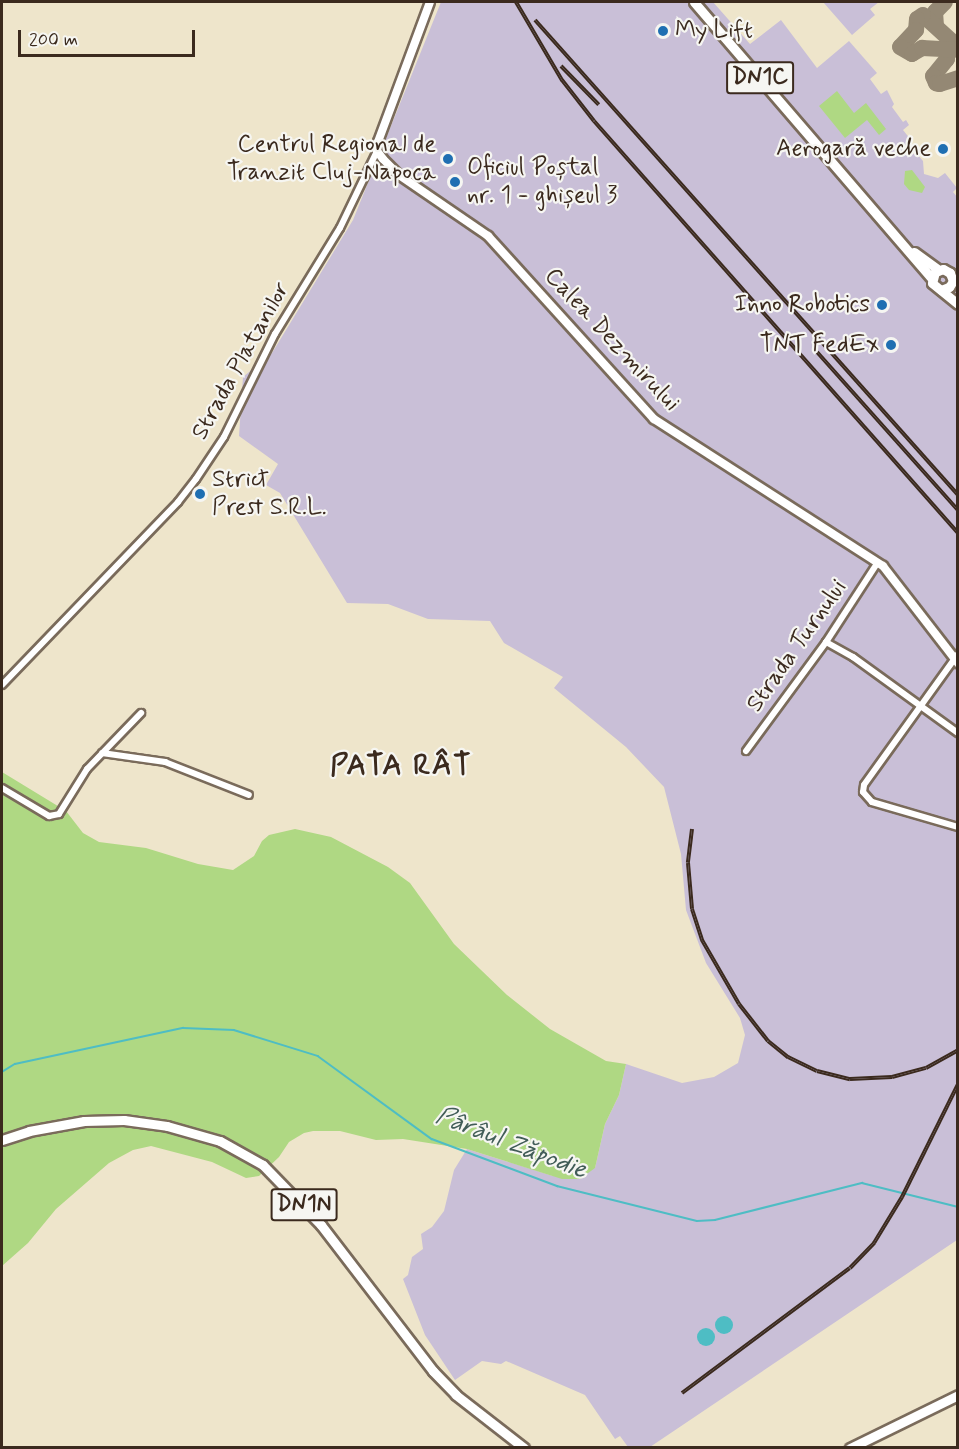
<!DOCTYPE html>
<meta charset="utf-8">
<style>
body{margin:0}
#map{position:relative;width:959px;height:1449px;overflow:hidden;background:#eee5cb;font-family:Mynerve,sans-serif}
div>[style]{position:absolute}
.industrial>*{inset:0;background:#c9bfd7}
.green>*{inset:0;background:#afd883}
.water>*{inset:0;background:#4ebdc4}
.round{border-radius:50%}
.stream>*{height:1.5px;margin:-0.75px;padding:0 0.75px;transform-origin:0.75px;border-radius:0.75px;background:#4ebdc4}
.taxiway>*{height:16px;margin:-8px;padding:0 8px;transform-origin:8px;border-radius:8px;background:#948874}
.roads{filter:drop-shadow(2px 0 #7a6b5b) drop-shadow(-2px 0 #7a6b5b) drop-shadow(0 2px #7a6b5b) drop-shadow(0 -2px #7a6b5b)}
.minor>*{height:6px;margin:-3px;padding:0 3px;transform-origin:3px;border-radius:3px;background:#fff}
.secondary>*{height:8px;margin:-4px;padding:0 4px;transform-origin:4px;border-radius:4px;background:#fff}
.primary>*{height:9px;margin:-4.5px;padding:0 4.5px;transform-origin:4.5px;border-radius:4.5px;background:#fff}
.trunk>*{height:9px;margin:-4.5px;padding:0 4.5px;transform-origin:4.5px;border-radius:4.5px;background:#fff}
.rail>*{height:4px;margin-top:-2px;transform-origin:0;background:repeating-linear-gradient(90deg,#f6f6f2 0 4.5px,#3b2a1e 0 9px);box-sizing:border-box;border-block:2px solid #3b2a1e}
.dots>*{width:16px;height:16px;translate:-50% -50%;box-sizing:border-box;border:3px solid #f6f6f2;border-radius:50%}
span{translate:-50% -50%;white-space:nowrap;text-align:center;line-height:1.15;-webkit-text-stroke:4.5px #f6f6f2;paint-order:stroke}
.shield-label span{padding:2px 4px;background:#f6f6f2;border:2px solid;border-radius:4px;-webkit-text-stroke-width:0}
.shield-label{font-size:22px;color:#3b2a1e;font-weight:700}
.poi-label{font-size:24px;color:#3b2a1e}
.left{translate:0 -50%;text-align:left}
.right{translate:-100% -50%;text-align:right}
.street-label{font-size:24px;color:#3b2a1e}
.water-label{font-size:26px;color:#425d58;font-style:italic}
.district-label{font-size:30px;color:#3b2a1e;font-weight:700;letter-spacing:1.5px}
.frame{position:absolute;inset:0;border:3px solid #3b2a1e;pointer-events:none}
.scale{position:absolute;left:18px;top:30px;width:177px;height:27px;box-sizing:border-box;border:3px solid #3b2a1e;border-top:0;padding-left:8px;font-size:18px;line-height:21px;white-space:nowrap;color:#3b2a1e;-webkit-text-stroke:4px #f6f6f2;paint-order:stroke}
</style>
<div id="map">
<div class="industrial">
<i style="clip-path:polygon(441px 2px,713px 2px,750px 44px,781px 20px,817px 68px,849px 41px,877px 73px,870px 79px,881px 94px,887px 90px,894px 104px,892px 107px,903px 122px,906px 120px,909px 125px,903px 130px,911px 140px,911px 153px,918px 155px,923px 161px,924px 174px,938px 178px,945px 173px,957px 188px,953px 192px,958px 198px,957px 1240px,650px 1447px,628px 1447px,620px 1436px,615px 1439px,585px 1395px,506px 1361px,501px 1364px,482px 1361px,455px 1380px,425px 1335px,403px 1279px,408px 1275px,412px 1257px,423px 1249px,421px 1234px,432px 1227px,444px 1211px,454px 1170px,467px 1149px,553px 1176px,595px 1168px,605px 1124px,619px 1095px,626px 1064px,682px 1083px,714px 1077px,738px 1063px,745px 1035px,740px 1018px,706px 963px,686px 910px,681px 854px,664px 787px,626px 747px,554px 688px,563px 677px,504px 643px,490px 621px,428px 619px,388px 604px,347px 603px,280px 493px,266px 485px,278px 464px,239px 436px,243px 377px,272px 353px,353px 220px)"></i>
<i style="clip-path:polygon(823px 2px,879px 2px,870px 9px,875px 15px,852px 35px)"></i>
</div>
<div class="green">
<i style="clip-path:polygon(837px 91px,854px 113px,866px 103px,886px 129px,879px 135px,867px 120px,845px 138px,819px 106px)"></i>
<i style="clip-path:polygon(912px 170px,925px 187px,922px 193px,909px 190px,904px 184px,905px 171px)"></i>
<i style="clip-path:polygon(2px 772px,66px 811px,83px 833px,99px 842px,146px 848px,198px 864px,233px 870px,254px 856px,262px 841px,269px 835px,295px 829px,331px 837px,388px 867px,410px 883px,454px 944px,507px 995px,550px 1029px,606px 1061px,626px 1064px,619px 1095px,605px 1124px,595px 1168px,580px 1179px,562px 1179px,467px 1149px,403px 1139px,376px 1140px,340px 1131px,313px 1131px,304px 1133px,289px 1142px,279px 1157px,259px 1176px,246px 1178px,212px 1162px,151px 1146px,133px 1150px,109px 1163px,56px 1209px,28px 1243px,2px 1266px)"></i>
</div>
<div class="water">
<i class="round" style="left:715px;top:1316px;width:18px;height:18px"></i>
<i class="round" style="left:697px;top:1328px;width:18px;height:18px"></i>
</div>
<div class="stream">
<i style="left:2px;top:1072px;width:15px;rotate:-32deg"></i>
<i style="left:15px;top:1064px;width:172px;rotate:-12.1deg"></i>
<i style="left:183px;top:1028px;width:51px;rotate:2.2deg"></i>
<i style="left:234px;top:1030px;width:88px;rotate:17.2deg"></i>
<i style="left:318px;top:1056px;width:141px;rotate:36.1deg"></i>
<i style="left:432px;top:1139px;width:134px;rotate:20.6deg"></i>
<i style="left:557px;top:1186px;width:144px;rotate:14deg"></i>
<i style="left:697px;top:1221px;width:18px;rotate:-3deg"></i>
<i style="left:715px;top:1220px;width:152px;rotate:-14.1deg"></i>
<i style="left:862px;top:1183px;width:99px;rotate:14deg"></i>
</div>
<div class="taxiway">
<i style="left:936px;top:26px;width:14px;rotate:-94deg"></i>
<i style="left:935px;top:12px;width:14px;rotate:-45deg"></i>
<i style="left:955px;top:44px;width:11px;rotate:139deg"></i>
<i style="left:947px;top:51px;width:8px;rotate:90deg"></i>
<i style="left:947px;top:59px;width:22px;rotate:129deg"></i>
<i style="left:933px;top:76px;width:8px;rotate:67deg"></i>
<i style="left:936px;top:83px;width:4px;rotate:14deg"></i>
<i style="left:940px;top:84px;width:19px;rotate:-18deg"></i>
<i style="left:958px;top:47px;width:47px;rotate:-137.6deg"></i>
<i style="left:923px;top:15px;width:7px;rotate:146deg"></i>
<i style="left:917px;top:19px;width:11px;rotate:95deg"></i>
<i style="left:916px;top:30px;width:23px;rotate:133deg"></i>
<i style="left:900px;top:47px;width:14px;rotate:30deg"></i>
<i style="left:912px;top:54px;width:12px;rotate:-31deg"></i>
<i style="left:922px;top:48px;width:36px;rotate:3deg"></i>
</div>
<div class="roads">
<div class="minor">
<i style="left:826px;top:642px;width:31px;rotate:29deg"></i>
<i style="left:853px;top:657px;width:130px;rotate:35.9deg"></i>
<i style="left:958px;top:654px;width:161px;rotate:125.7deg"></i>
<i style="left:864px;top:785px;width:7px;rotate:98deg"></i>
<i style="left:863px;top:792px;width:13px;rotate:48deg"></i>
<i style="left:872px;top:802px;width:90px;rotate:16.2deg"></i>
<i style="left:2px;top:685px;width:254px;rotate:-46.1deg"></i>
<i style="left:178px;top:502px;width:29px;rotate:-52deg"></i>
<i style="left:196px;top:479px;width:50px;rotate:-56.3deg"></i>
<i style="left:224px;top:437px;width:115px;rotate:-63.7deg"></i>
<i style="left:275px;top:334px;width:124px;rotate:-58.5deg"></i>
<i style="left:340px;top:228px;width:85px;rotate:-64.3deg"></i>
<i style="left:746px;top:751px;width:135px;rotate:-53.7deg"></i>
<i style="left:826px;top:642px;width:95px;rotate:-57deg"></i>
<i style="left:102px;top:753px;width:64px;rotate:8.1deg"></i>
<i style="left:165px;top:762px;width:90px;rotate:21.4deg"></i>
<i style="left:2px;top:788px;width:55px;rotate:30.8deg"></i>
<i style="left:49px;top:816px;width:10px;rotate:-11deg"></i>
<i style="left:59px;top:814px;width:53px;rotate:-58.1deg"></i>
<i style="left:87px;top:769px;width:78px;rotate:-46deg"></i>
</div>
<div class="secondary">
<i style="left:430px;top:2px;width:149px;rotate:110.4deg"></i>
<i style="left:378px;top:142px;width:9px;rotate:96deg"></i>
<i style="left:377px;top:151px;width:10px;rotate:53deg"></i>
<i style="left:383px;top:159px;width:23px;rotate:45deg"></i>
<i style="left:399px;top:175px;width:108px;rotate:34.4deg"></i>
<i style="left:488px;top:236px;width:247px;rotate:47.8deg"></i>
<i style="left:654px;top:419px;width:272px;rotate:32.7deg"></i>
<i style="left:883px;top:566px;width:123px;rotate:52.3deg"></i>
</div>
<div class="primary">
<i style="left:694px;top:2px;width:365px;rotate:49.3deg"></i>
<i style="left:914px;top:252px;width:31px;rotate:36deg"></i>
<i style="left:941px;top:290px;width:9px;rotate:-21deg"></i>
<i style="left:949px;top:287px;width:7px;rotate:-56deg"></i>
<i style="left:953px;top:281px;width:9px;rotate:-111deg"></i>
<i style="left:950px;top:273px;width:8px;rotate:-150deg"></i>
<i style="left:943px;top:269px;width:9px;rotate:159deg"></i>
<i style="left:935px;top:272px;width:11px;rotate:105deg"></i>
<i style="left:932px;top:283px;width:33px;rotate:39deg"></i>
</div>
<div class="trunk">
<i style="left:2px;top:1140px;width:28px;rotate:-18deg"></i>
<i style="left:29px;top:1131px;width:56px;rotate:-10.3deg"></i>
<i style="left:84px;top:1121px;width:40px;rotate:-1.4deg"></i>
<i style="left:124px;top:1120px;width:43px;rotate:7.9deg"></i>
<i style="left:167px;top:1126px;width:55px;rotate:15.8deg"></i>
<i style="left:220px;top:1141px;width:49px;rotate:29.2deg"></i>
<i style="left:263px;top:1165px;width:83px;rotate:46deg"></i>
<i style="left:321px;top:1225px;width:184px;rotate:52.5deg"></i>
<i style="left:433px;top:1371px;width:33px;rotate:46deg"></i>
<i style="left:456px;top:1395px;width:86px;rotate:37.9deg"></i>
<i style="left:850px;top:1448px;width:120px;rotate:-26.1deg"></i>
</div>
</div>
<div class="rail">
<i style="left:516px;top:2px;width:91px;rotate:59.5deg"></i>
<i style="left:562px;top:80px;width:52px;rotate:52deg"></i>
<i style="left:594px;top:121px;width:550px;rotate:48.54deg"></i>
<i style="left:535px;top:20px;width:636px;rotate:48.31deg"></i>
<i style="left:561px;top:66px;width:54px;rotate:45.7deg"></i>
<i style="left:817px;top:352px;width:212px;rotate:48.3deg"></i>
<i style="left:692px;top:829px;width:34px;rotate:97deg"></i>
<i style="left:688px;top:863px;width:46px;rotate:85deg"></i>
<i style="left:692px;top:909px;width:33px;rotate:72deg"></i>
<i style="left:702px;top:940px;width:74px;rotate:60deg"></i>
<i style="left:739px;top:1004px;width:47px;rotate:51.9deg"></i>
<i style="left:768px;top:1041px;width:26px;rotate:39deg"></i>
<i style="left:788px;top:1057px;width:32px;rotate:26deg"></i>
<i style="left:817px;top:1071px;width:34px;rotate:14deg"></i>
<i style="left:850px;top:1079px;width:42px;rotate:-2.7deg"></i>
<i style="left:892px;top:1077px;width:35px;rotate:-15deg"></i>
<i style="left:926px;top:1068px;width:37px;rotate:-29deg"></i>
<i style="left:682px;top:1393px;width:209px;rotate:-36.7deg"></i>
<i style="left:850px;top:1268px;width:35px;rotate:-46deg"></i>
<i style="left:874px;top:1243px;width:54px;rotate:-58.7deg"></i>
<i style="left:902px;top:1197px;width:126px;rotate:-63.6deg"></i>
</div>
<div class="dots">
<i style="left:663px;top:31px;background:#1f6fb2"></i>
<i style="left:943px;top:149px;background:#1f6fb2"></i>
<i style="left:448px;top:159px;background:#1f6fb2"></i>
<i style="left:455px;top:182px;background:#1f6fb2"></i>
<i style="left:882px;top:305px;background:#1f6fb2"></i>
<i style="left:891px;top:345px;background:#1f6fb2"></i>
<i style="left:200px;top:494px;background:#1f6fb2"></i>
</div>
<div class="shield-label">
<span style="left:760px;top:78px">DN1C</span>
<span style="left:304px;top:1205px">DN1N</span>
</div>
<div class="poi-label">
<span class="left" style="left:675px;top:31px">My Lift</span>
<span class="right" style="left:436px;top:159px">Centrul Regional de<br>Tranzit Cluj-Napoca</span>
<span class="right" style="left:931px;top:149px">Aerogară veche</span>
<span class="left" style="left:467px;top:182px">Oficiul Poștal<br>nr. 1 - ghișeul 3</span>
<span class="right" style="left:870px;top:305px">Inno Robotics</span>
<span class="right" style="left:879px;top:345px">TNT FedEx</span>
<span class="left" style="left:212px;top:494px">Strict<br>Prest S.R.L.</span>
</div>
<div class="street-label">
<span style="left:612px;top:340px;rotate:47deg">Calea Dezmirului</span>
<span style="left:241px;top:361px;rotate:-61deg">Strada Platanilor</span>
<span style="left:797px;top:646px;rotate:-55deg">Strada Turnului</span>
</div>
<div class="water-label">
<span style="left:511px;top:1144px;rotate:21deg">Pârâul Zăpodie</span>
</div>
<div class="district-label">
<span style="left:401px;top:766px">PATA RÂT</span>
</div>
<div class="frame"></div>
<div class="scale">200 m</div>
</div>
